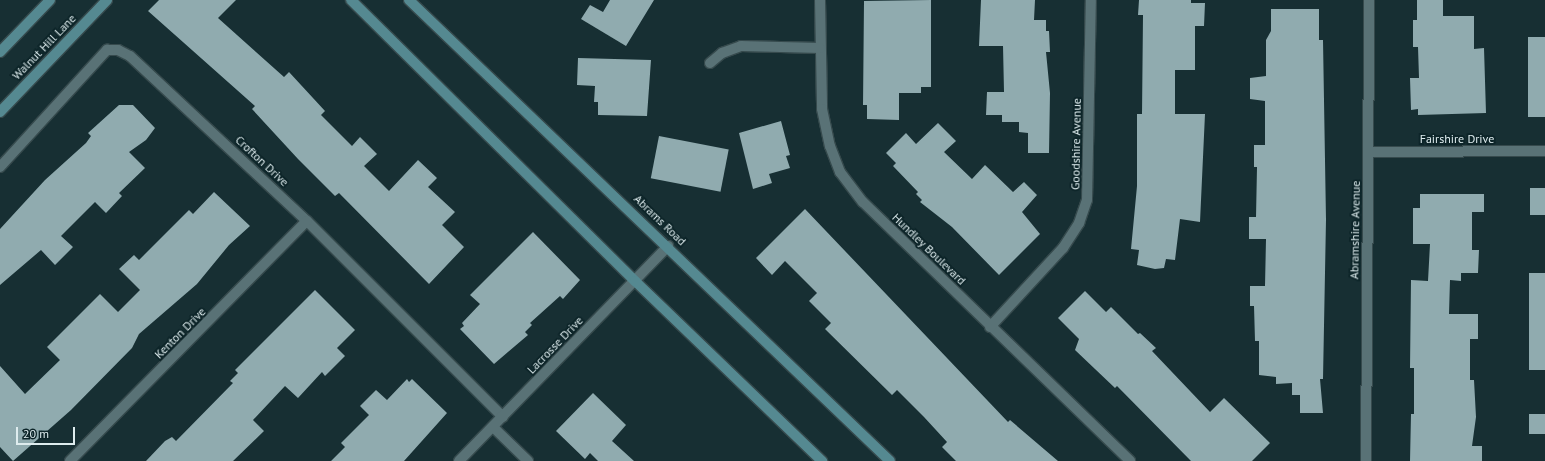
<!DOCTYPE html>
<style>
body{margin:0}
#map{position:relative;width:1545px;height:461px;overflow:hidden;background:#172f33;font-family:"PT Sans",sans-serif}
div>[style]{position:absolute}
.building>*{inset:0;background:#90abaf;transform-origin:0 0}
.roads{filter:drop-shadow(1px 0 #364a4d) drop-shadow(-1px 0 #364a4d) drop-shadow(0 1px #364a4d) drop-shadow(0 -1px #364a4d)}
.street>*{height:10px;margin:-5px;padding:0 5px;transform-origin:5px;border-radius:5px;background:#597276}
.secondary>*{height:10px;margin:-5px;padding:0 5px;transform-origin:5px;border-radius:5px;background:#558991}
span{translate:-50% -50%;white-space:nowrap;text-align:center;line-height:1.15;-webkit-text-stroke:4px #0d2529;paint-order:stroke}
.street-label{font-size:12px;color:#deecee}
.scale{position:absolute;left:16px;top:427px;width:59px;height:18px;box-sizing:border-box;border:2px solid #deecee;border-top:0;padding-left:5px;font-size:12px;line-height:14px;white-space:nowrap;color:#deecee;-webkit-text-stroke:3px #0d2529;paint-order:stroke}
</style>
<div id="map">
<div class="building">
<i style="clip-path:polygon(159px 0,236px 0,218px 18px,284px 77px,289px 72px,325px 111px,321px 115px,352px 146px,360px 137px,377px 154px,364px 166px,389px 191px,418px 160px,437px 178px,428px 187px,455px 212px,442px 225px,464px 247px,429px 284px,339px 193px,335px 196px,298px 159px,252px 109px,255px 106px,148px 11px)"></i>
<i style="clip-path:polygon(610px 0,654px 0,626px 46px,581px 19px,590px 5px,603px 12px)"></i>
<i style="clip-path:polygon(931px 0,931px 87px,921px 87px,921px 93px,899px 93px,899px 120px,867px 119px,867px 105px,863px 105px,864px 1px)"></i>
<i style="clip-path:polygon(981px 0,1035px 0,1034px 20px,1046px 20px,1046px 31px,1049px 31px,1050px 52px,1046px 52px,1050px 93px,1049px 153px,1028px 153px,1028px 133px,1019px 132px,1019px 122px,1002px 122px,1002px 115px,986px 115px,987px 92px,1004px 92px,1003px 46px,979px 46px)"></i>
<i style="clip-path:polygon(1139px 0,1191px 0,1191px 3px,1205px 3px,1204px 26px,1195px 26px,1195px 70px,1175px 70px,1175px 114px,1205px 114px,1200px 222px,1180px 219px,1175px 260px,1166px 259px,1164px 268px,1155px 269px,1137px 265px,1139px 250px,1131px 249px,1137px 186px,1137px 114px,1142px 114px,1143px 15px,1138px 15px)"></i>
<i style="clip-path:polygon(1417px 0,1443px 0,1443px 16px,1474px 16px,1474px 49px,1484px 48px,1486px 113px,1418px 115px,1418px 109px,1411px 110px,1410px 78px,1419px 78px,1418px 47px,1413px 47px,1413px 20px,1417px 20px)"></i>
<i style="clip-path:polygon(1271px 9px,1319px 9px,1319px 40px,1323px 40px,1326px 220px,1323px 379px,1320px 379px,1323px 413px,1300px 413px,1300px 395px,1292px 395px,1292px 383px,1276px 384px,1276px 377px,1259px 375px,1259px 341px,1255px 341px,1254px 306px,1250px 306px,1250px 286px,1265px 286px,1266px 239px,1249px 239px,1249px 217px,1256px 217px,1257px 167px,1254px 167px,1254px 145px,1265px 145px,1265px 101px,1250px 99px,1250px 78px,1266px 76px,1266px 40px,1271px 31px)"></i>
<i style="left:1528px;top:37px;width:17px;height:80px"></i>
<i style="clip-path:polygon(578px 58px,651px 60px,647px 116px,598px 115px,598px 102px,594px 102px,595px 86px,577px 85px)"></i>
<i style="clip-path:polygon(119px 105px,133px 105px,155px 128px,146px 140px,129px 152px,145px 168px,119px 193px,122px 196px,106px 213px,95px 202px,61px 236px,73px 247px,55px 265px,41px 250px,0 285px,0 229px,45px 180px,86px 143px,91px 136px,88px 133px)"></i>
<i style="clip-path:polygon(781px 121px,790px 155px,786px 156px,790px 168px,769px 174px,772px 183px,753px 189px,739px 133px)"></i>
<i style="clip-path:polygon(938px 123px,956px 141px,944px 152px,972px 179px,985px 165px,1013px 192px,1024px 182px,1037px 195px,1022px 212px,1040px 234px,999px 275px,952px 227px,920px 202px,922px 200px,916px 194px,918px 192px,893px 166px,896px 163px,886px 153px,906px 133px,916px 144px)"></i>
<i style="left:659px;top:136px;width:71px;height:43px;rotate:11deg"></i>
<i style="left:1530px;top:188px;width:15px;height:27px"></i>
<i style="clip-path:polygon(214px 192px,250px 226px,229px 245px,197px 284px,139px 334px,132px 348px,71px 410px,13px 461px,0 447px,0 366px,25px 394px,60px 360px,47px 347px,100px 294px,118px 312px,140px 290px,119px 269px,134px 255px,139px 260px,189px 210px,193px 214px)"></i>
<i style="clip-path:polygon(1420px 194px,1484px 194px,1484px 212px,1472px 212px,1472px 250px,1479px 250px,1478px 273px,1461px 273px,1461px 281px,1450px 280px,1449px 314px,1478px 314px,1478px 339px,1470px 339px,1470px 380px,1474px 380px,1476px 417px,1472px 446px,1482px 446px,1482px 461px,1410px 461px,1411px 414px,1414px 414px,1414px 368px,1410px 368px,1411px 280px,1428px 281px,1430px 244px,1413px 244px,1413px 208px,1420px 208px)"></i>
<i style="clip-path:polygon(805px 209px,1008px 422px,1010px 420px,1058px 461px,956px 461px,942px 447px,947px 442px,924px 417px,897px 390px,892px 395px,825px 329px,831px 323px,809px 301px,817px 293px,785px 261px,772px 275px,756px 258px)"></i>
<i style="clip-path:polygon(533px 232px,580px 280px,563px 299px,560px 296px,530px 323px,532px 325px,525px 332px,528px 335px,494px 364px,460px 329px,464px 326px,462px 323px,480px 304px,470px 295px)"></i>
<i style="left:1529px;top:273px;width:16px;height:97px"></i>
<i style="clip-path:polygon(315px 290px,355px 330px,337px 348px,345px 356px,325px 376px,322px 372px,298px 398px,285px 386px,253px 420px,264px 431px,233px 461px,146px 461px,165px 441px,172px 437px,176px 441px,233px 383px,230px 381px,238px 373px,235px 370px)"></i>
<i style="clip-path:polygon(1085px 291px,1106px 312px,1111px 307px,1138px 334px,1140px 333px,1156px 348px,1152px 351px,1210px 412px,1224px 398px,1270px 443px,1252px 461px,1191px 461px,1117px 386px,1115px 388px,1075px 350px,1079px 339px,1058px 318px)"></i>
<i style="clip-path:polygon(407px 379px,409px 382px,412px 379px,447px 413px,404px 461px,331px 461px,345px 447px,341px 443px,369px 415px,360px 406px,376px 390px,387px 400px)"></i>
<i style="clip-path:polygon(593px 393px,626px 425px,612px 441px,634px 461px,598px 461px,590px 453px,585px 459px,556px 431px)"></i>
<i style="left:1529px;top:414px;width:16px;height:20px"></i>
</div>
<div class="roads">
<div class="street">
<i style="left:820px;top:0;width:109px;rotate:88.9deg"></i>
<i style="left:822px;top:109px;width:38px;rotate:78deg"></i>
<i style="left:830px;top:146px;width:28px;rotate:69deg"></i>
<i style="left:840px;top:172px;width:38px;rotate:53deg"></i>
<i style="left:863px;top:202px;width:372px;rotate:44.1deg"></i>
<i style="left:710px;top:63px;width:16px;rotate:-40deg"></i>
<i style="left:722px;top:53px;width:20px;rotate:-20deg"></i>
<i style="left:741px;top:46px;width:79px;rotate:1.5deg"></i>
<i style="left:1368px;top:152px;width:177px;rotate:-0.3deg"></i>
<i style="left:0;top:167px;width:159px;rotate:-47.6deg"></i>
<i style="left:107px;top:50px;width:11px"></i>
<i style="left:118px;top:50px;width:13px;rotate:27deg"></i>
<i style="left:130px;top:56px;width:242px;rotate:43deg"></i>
<i style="left:307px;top:221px;width:277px;rotate:45deg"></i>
<i style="left:990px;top:327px;width:108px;rotate:-47.3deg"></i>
<i style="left:1063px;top:248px;width:30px;rotate:-57deg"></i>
<i style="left:1079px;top:223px;width:24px;rotate:-71deg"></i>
<i style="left:1087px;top:200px;width:200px;rotate:-88.9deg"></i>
<i style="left:493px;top:427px;width:49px;rotate:44.2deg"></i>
<i style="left:70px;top:461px;width:337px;rotate:-45.4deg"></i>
<i style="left:459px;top:461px;width:300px;rotate:-45.8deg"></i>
<i style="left:1366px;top:461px;width:461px;rotate:-89.6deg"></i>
</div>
<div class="secondary">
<i style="left:351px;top:0;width:400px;rotate:44.7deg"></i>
<i style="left:635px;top:281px;width:260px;rotate:43.9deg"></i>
<i style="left:409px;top:0;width:666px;rotate:43.78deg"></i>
<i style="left:0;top:52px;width:72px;rotate:-46.1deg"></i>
<i style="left:0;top:112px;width:155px;rotate:-46.3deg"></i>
</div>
</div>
<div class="street-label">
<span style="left:44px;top:47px;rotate:-46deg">Walnut Hill Lane</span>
<span style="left:1457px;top:139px">Fairshire Drive</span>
<span style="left:1076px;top:144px;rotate:-89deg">Goodshire Avenue</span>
<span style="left:262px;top:161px;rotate:43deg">Crofton Drive</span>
<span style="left:660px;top:220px;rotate:44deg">Abrams Road</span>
<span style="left:1355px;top:230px;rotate:-89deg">Abramshire Avenue</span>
<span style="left:929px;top:249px;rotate:44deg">Hundley Boulevard</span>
<span style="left:180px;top:333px;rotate:-45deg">Kenton Drive</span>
<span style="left:555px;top:345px;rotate:-46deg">Lacrosse Drive</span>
</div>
<div class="scale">20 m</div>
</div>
